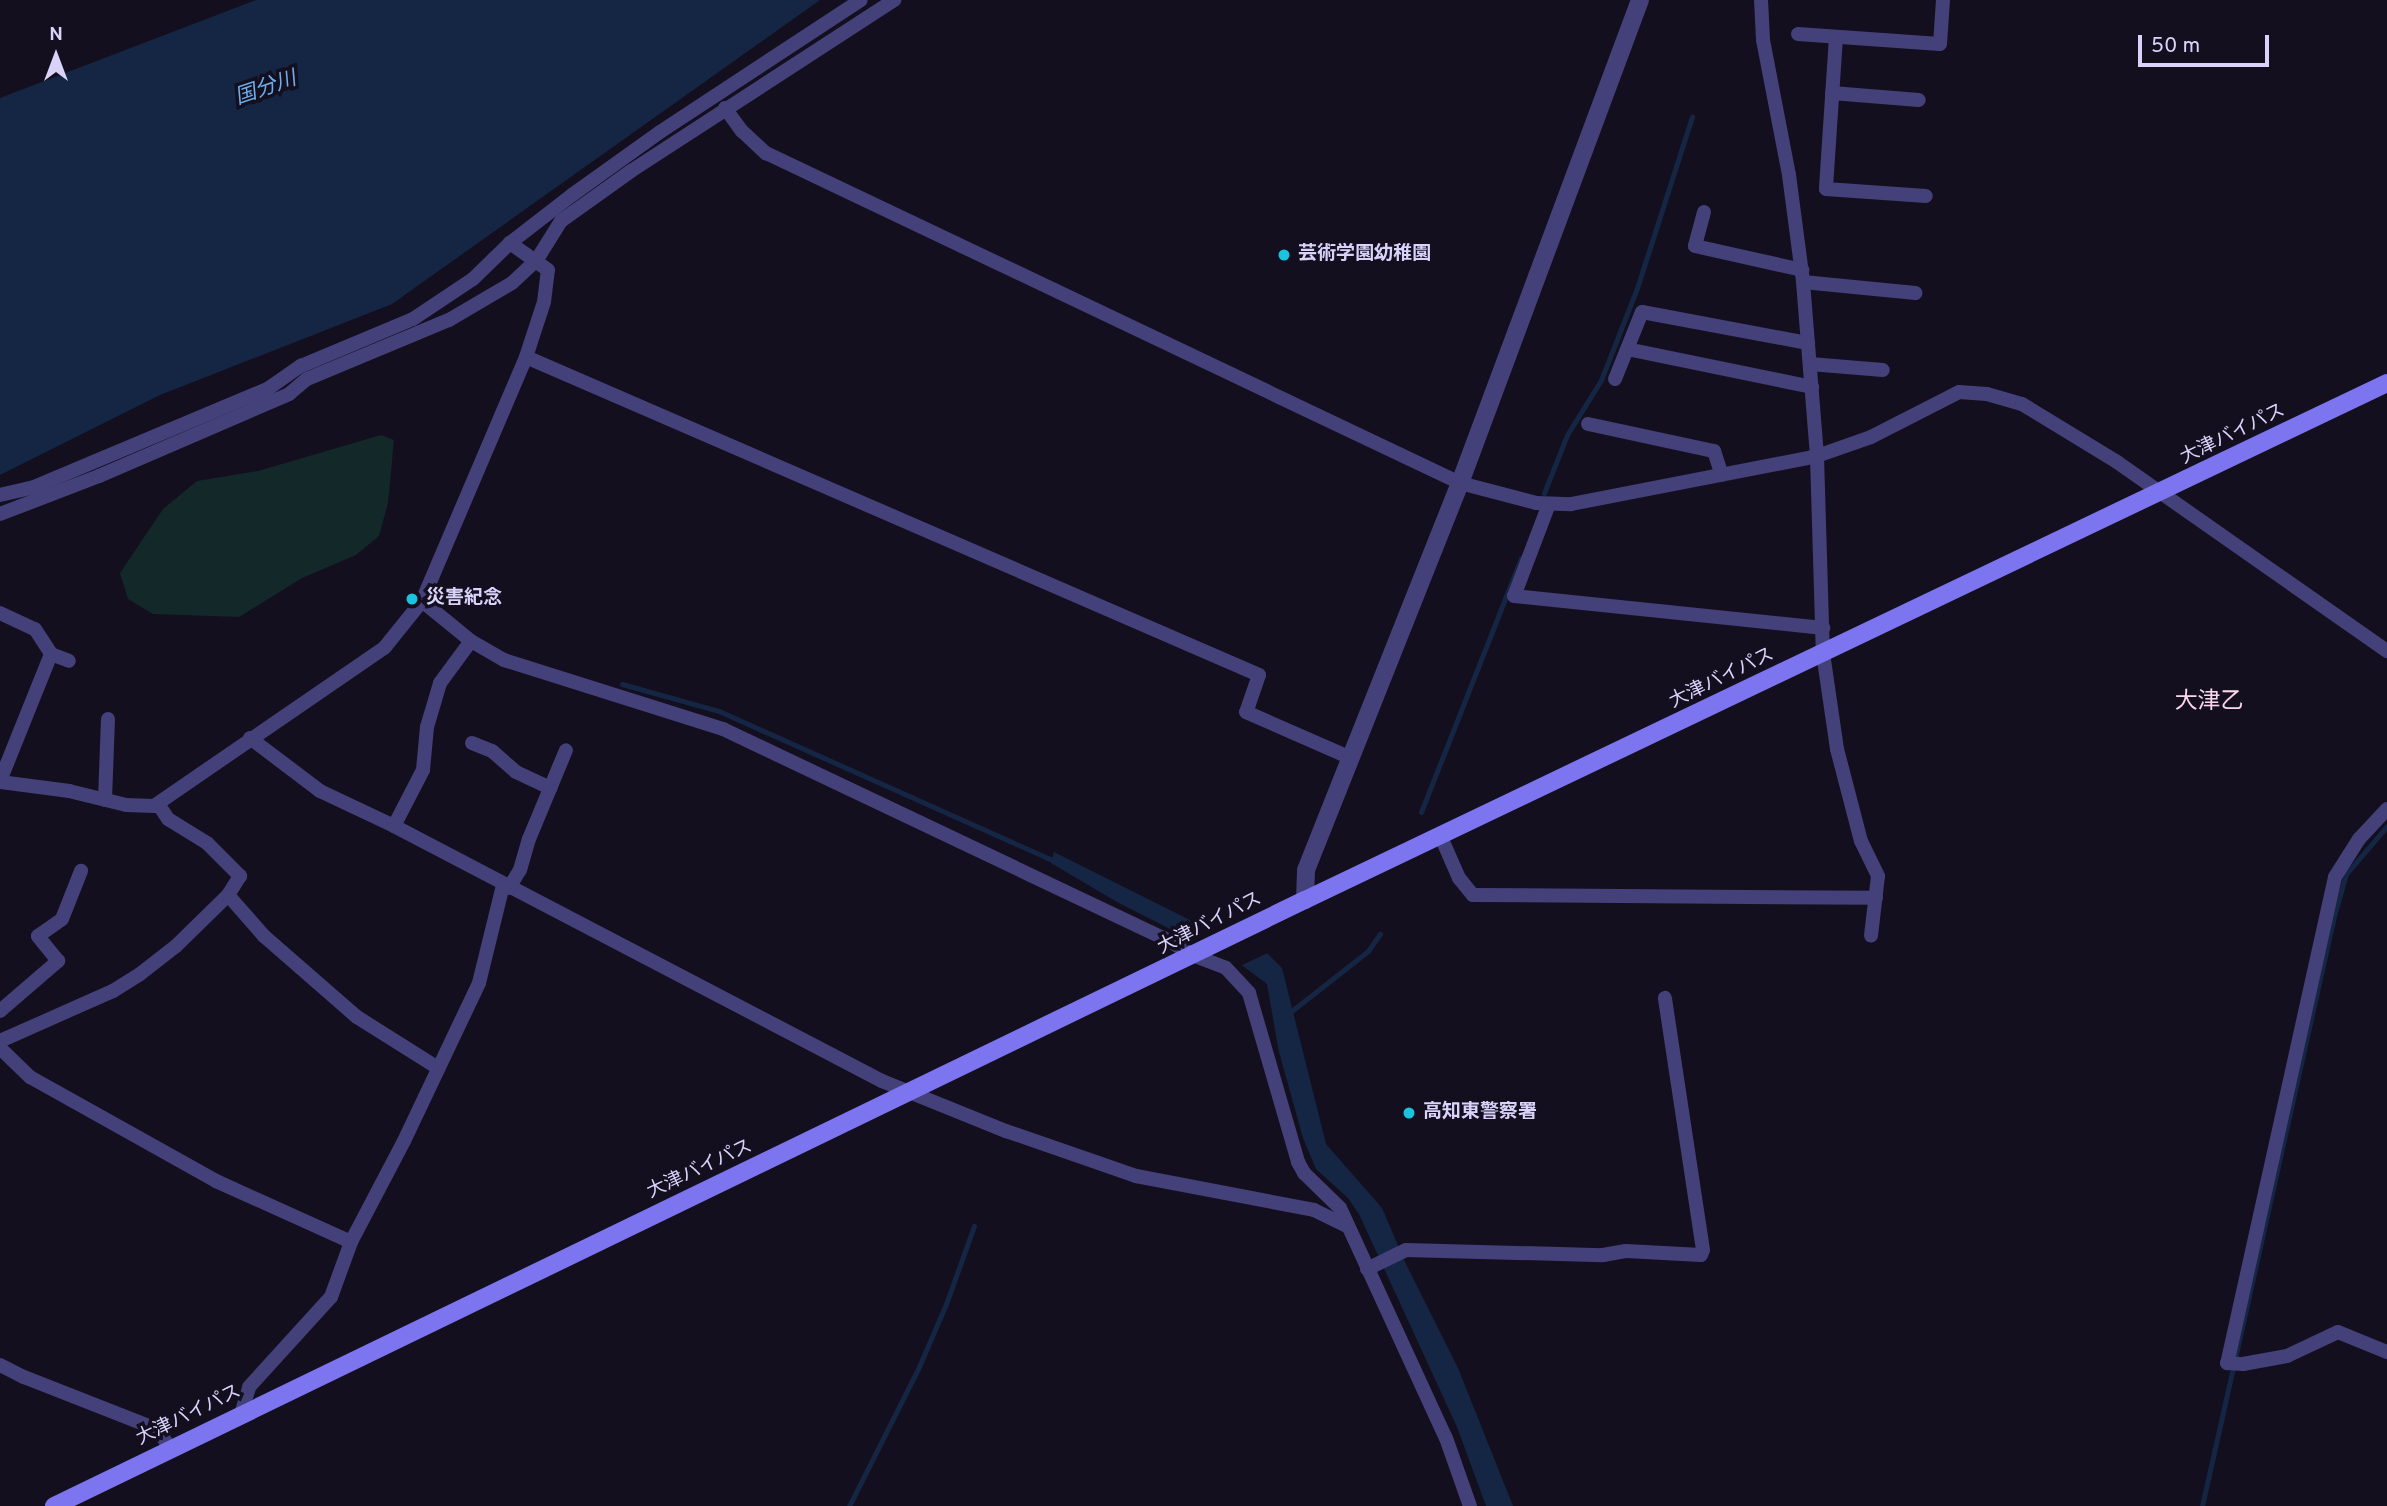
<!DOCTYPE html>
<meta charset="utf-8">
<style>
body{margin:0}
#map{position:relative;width:2387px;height:1506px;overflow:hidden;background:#130f1f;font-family:Overpass,"Noto Sans JP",sans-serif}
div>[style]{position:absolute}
.green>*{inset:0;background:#132828}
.water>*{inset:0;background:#152644}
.pier>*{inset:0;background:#130f1f}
.stream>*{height:5px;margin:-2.5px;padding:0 2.5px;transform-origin:2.5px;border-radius:2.5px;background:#152644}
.minor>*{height:14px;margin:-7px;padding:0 7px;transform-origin:7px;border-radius:7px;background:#444079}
.tertiary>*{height:18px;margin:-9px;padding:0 9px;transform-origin:9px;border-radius:9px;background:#444079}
.secondary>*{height:18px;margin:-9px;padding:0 9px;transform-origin:9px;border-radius:9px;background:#7c75ef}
.dots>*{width:19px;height:19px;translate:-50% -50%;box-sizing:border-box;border:4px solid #130f1f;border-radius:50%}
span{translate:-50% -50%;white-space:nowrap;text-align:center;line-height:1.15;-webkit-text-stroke:7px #130f1f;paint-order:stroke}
.poi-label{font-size:19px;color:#d9d3fa;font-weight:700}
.left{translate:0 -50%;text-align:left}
.street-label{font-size:19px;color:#d9d3fa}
.water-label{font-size:21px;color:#6daeee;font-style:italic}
.quarter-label{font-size:23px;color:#fad5eb}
.north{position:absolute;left:21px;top:21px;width:70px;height:70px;-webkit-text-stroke:5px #130f1f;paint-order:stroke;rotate:0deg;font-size:19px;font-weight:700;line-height:28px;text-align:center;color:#d9d3fa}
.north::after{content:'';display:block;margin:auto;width:24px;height:32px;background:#d9d3fa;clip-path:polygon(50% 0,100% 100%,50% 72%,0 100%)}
.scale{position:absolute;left:2138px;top:35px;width:131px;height:32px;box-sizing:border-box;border:4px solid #d9d3fa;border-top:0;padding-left:9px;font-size:21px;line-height:24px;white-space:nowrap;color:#d9d3fa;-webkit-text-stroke:5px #130f1f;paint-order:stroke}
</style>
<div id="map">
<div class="green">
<i style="clip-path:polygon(381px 435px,394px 440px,388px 503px,379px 536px,356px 555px,302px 578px,239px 617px,153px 614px,128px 599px,120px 573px,163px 509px,197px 481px,258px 471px)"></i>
</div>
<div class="water">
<i style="clip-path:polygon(256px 0,820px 0,392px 304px,160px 395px,0 475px,0 98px)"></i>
<i style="clip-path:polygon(1054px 852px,1194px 922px,1267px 953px,1282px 968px,1326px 1144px,1382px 1208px,1405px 1262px,1458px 1368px,1513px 1506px,1486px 1506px,1457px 1427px,1359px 1214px,1348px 1198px,1316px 1169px,1303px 1138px,1279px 1052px,1267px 984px,1243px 966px,1117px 902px,1051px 863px)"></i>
</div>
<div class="pier">
<i style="clip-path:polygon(1201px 921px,1268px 950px,1270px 952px,1238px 967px,1172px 935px)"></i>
</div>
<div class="stream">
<i style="left:1544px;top:493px;width:62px;rotate:-68.4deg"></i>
<i style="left:1567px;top:435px;width:65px;rotate:-58.3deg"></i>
<i style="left:1601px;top:380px;width:99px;rotate:-68.6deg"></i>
<i style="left:1637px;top:288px;width:180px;rotate:-72.2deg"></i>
<i style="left:622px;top:684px;width:101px;rotate:15.6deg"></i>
<i style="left:719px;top:711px;width:372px;rotate:24.1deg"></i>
<i style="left:1421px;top:812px;width:273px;rotate:-68.5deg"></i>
<i style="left:1289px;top:1013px;width:100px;rotate:-38.1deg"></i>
<i style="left:1368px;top:951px;width:21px;rotate:-55deg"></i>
<i style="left:849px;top:1506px;width:153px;rotate:-63.3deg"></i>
<i style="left:918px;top:1369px;width:71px;rotate:-66.7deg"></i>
<i style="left:946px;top:1304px;width:83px;rotate:-70.3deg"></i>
<i style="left:2202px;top:1506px;width:605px;rotate:-77.39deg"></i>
<i style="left:2334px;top:916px;width:44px;rotate:-74.1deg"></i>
<i style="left:2346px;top:874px;width:63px;rotate:-49.5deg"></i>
</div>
<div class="minor">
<i style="left:1761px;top:0;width:40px;rotate:87.1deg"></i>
<i style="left:1763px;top:40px;width:137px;rotate:79.1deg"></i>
<i style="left:1789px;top:175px;width:108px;rotate:82.5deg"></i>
<i style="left:1803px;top:282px;width:175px;rotate:85.4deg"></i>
<i style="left:1817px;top:456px;width:197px;rotate:88.3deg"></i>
<i style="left:1823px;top:653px;width:97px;rotate:81.7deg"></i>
<i style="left:1837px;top:749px;width:95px;rotate:75.4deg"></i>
<i style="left:1861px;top:841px;width:39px;rotate:64deg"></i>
<i style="left:1878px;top:876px;width:60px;rotate:96.7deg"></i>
<i style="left:1798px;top:34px;width:142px;rotate:4deg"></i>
<i style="left:1940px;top:44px;width:44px;rotate:-86.1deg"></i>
<i style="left:1836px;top:37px;width:152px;rotate:93.8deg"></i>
<i style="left:1826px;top:189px;width:100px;rotate:4deg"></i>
<i style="left:1832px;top:93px;width:87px;rotate:4.6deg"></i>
<i style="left:725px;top:108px;width:29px;rotate:54deg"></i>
<i style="left:742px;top:131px;width:33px;rotate:43deg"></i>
<i style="left:766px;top:153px;width:768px;rotate:25.43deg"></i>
<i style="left:1460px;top:483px;width:79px;rotate:14.7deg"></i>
<i style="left:1536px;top:503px;width:35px;rotate:2deg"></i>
<i style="left:1571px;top:504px;width:251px;rotate:-11deg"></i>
<i style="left:1817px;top:456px;width:57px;rotate:-19.4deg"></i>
<i style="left:1871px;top:437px;width:99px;rotate:-27.1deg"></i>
<i style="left:1959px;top:392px;width:28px;rotate:4deg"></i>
<i style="left:1987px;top:394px;width:36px;rotate:16deg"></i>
<i style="left:2022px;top:404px;width:111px;rotate:31.4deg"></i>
<i style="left:2117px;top:462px;width:330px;rotate:35deg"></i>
<i style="left:1704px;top:212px;width:35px;rotate:105deg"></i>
<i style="left:1695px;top:246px;width:110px;rotate:12.6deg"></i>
<i style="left:1803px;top:282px;width:113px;rotate:5.6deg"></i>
<i style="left:1627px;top:349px;width:189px;rotate:11.6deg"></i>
<i style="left:526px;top:357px;width:799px;rotate:23.45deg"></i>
<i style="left:1259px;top:675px;width:39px;rotate:109deg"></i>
<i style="left:1246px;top:712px;width:115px;rotate:23.7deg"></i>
<i style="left:1810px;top:364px;width:73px;rotate:4.7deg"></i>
<i style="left:1615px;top:379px;width:72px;rotate:-68.1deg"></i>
<i style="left:1642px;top:312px;width:169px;rotate:10.6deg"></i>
<i style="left:1588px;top:424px;width:129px;rotate:12.1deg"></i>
<i style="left:1714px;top:451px;width:25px;rotate:72deg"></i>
<i style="left:0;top:495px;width:35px;rotate:-13deg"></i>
<i style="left:34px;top:487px;width:255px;rotate:-22.8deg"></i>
<i style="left:269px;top:388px;width:39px;rotate:-35deg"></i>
<i style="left:301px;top:366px;width:121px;rotate:-22.8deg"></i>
<i style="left:413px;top:319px;width:72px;rotate:-33.7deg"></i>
<i style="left:473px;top:279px;width:52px;rotate:-44.2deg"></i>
<i style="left:510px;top:243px;width:78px;rotate:-37.7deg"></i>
<i style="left:572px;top:195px;width:108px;rotate:-35.6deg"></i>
<i style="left:660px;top:132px;width:240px;rotate:-33.3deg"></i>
<i style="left:1549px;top:504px;width:98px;rotate:110.8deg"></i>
<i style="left:1514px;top:596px;width:311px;rotate:5.9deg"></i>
<i style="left:0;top:514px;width:106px;rotate:-21deg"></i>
<i style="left:99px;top:476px;width:207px;rotate:-23.3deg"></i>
<i style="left:289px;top:394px;width:23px;rotate:-40deg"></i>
<i style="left:307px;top:379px;width:154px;rotate:-22.6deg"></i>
<i style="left:449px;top:320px;width:73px;rotate:-30.4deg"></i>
<i style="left:512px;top:283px;width:33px;rotate:-43deg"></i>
<i style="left:536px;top:261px;width:47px;rotate:-58deg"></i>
<i style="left:561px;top:221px;width:86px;rotate:-35.5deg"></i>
<i style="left:631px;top:171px;width:314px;rotate:-33deg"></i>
<i style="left:422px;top:601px;width:63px;rotate:39.2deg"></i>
<i style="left:471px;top:641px;width:38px;rotate:30deg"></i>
<i style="left:504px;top:660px;width:230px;rotate:17.5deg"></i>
<i style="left:723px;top:729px;width:486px;rotate:25.4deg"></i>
<i style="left:1162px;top:937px;width:38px;rotate:30deg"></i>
<i style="left:1195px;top:956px;width:33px;rotate:21deg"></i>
<i style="left:1226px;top:968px;width:34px;rotate:47deg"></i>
<i style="left:1249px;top:993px;width:176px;rotate:73.8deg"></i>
<i style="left:1298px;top:1162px;width:13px;rotate:61deg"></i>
<i style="left:1304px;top:1173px;width:50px;rotate:44.2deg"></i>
<i style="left:1340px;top:1208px;width:253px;rotate:65.3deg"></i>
<i style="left:1446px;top:1438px;width:72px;rotate:70.6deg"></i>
<i style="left:0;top:613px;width:38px;rotate:25deg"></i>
<i style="left:35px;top:629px;width:30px;rotate:57deg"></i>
<i style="left:51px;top:654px;width:19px;rotate:21deg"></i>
<i style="left:250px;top:738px;width:88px;rotate:37.1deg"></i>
<i style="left:320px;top:791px;width:82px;rotate:25.3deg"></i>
<i style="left:394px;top:826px;width:551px;rotate:27.59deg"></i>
<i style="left:882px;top:1081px;width:134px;rotate:22deg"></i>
<i style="left:1006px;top:1131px;width:138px;rotate:19.1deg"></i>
<i style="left:1136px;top:1176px;width:181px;rotate:10.8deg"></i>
<i style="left:1314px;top:1210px;width:37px;rotate:26deg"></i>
<i style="left:472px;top:743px;width:22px;rotate:22deg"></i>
<i style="left:492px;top:751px;width:32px;rotate:41deg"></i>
<i style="left:516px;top:772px;width:38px;rotate:25deg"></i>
<i style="left:0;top:781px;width:137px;rotate:-68.1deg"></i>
<i style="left:0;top:782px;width:70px;rotate:7.4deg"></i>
<i style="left:69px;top:791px;width:59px;rotate:13.8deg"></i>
<i style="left:126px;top:805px;width:28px;rotate:2deg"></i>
<i style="left:154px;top:806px;width:280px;rotate:-34.5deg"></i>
<i style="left:385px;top:647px;width:59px;rotate:-51.2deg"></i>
<i style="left:422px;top:601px;width:265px;rotate:-66.9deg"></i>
<i style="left:526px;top:357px;width:58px;rotate:-71.9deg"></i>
<i style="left:544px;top:302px;width:32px;rotate:-83deg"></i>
<i style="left:548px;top:270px;width:47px;rotate:-144.6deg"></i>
<i style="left:105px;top:800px;width:81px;rotate:-87.9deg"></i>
<i style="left:158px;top:804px;width:18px;rotate:56deg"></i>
<i style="left:168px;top:819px;width:46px;rotate:31.6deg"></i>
<i style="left:207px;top:843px;width:47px;rotate:45deg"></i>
<i style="left:240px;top:876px;width:22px;rotate:122deg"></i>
<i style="left:2387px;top:809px;width:41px;rotate:133deg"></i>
<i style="left:2359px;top:839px;width:45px;rotate:122.3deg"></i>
<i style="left:2335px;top:877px;width:498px;rotate:102.5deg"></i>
<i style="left:2227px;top:1363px;width:16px;rotate:4deg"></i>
<i style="left:2243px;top:1364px;width:45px;rotate:-10.3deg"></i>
<i style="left:2287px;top:1356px;width:56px;rotate:-25.2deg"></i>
<i style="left:2338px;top:1332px;width:53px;rotate:22.2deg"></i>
<i style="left:394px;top:826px;width:63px;rotate:-62.6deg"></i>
<i style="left:423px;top:770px;width:43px;rotate:-84.7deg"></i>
<i style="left:427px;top:727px;width:46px;rotate:-73.5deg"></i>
<i style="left:440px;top:683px;width:52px;rotate:-53.6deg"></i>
<i style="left:1441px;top:837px;width:45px;rotate:66.3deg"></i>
<i style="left:1459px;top:878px;width:22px;rotate:51deg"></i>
<i style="left:1473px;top:895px;width:403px;rotate:0.4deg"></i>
<i style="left:509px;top:888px;width:21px;rotate:-59deg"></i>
<i style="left:520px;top:870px;width:32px;rotate:-74deg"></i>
<i style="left:529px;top:839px;width:96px;rotate:-67.4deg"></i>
<i style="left:0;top:1011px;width:77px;rotate:-40.8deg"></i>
<i style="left:58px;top:961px;width:32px;rotate:-129deg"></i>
<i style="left:38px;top:936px;width:29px;rotate:-35deg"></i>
<i style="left:62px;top:919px;width:52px;rotate:-68.4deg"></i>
<i style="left:0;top:1041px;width:124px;rotate:-23.9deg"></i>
<i style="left:113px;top:991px;width:32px;rotate:-32deg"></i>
<i style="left:140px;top:974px;width:46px;rotate:-37.9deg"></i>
<i style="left:176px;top:946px;width:73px;rotate:-44.4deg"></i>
<i style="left:228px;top:895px;width:55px;rotate:48.7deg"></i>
<i style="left:264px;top:936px;width:123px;rotate:41.1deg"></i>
<i style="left:357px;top:1017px;width:96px;rotate:32.2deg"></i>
<i style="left:0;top:1048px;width:42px;rotate:44deg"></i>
<i style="left:30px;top:1077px;width:213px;rotate:29.2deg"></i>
<i style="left:216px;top:1181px;width:148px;rotate:24.3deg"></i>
<i style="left:1367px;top:1269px;width:43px;rotate:-26deg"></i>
<i style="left:1406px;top:1250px;width:197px;rotate:1.5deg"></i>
<i style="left:1603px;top:1255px;width:23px;rotate:-10deg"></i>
<i style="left:1626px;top:1251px;width:75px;rotate:3.1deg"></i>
<i style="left:1701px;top:1255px;width:5px;rotate:-68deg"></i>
<i style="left:1703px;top:1250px;width:255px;rotate:-98.6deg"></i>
<i style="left:0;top:1365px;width:27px;rotate:27deg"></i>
<i style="left:24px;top:1377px;width:143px;rotate:21.4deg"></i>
<i style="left:157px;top:1429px;width:24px;rotate:55deg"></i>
<i style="left:241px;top:1414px;width:28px;rotate:-73deg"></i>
<i style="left:249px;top:1387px;width:122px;rotate:-47.7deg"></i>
<i style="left:331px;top:1297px;width:59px;rotate:-70deg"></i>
<i style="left:351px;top:1242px;width:114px;rotate:-62.3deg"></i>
<i style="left:404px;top:1141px;width:175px;rotate:-64.6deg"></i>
<i style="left:479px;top:983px;width:101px;rotate:-76.2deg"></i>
</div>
<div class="tertiary">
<i style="left:1305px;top:900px;width:30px;rotate:-88deg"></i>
<i style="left:1306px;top:870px;width:417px;rotate:-68.3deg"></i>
<i style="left:1460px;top:483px;width:515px;rotate:-69.56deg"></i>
</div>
<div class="secondary">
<i style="left:54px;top:1506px;width:1390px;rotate:-25.85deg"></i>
<i style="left:1305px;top:900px;width:1199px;rotate:-25.54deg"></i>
</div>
<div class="dots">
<i style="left:1284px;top:255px;background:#1ac4de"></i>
<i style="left:412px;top:599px;background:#1ac4de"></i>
<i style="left:1409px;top:1113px;background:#1ac4de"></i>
</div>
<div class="poi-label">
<span class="left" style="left:1298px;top:255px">芸術学園幼稚園</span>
<span class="left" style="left:426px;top:599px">災害紀念</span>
<span class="left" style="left:1423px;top:1113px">高知東警察署</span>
</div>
<div class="street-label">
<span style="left:2233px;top:435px;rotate:-26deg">大津バイパス</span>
<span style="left:1722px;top:679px;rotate:-26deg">大津バイパス</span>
<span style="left:1210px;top:924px;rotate:-27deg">大津バイパス</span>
<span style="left:700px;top:1170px;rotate:-25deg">大津バイパス</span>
<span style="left:189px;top:1416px;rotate:-26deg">大津バイパス</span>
</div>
<div class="water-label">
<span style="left:266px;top:89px;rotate:-19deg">国分川</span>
</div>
<div class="quarter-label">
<span style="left:2209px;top:703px">大津乙</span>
</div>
<div class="north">N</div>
<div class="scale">50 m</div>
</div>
